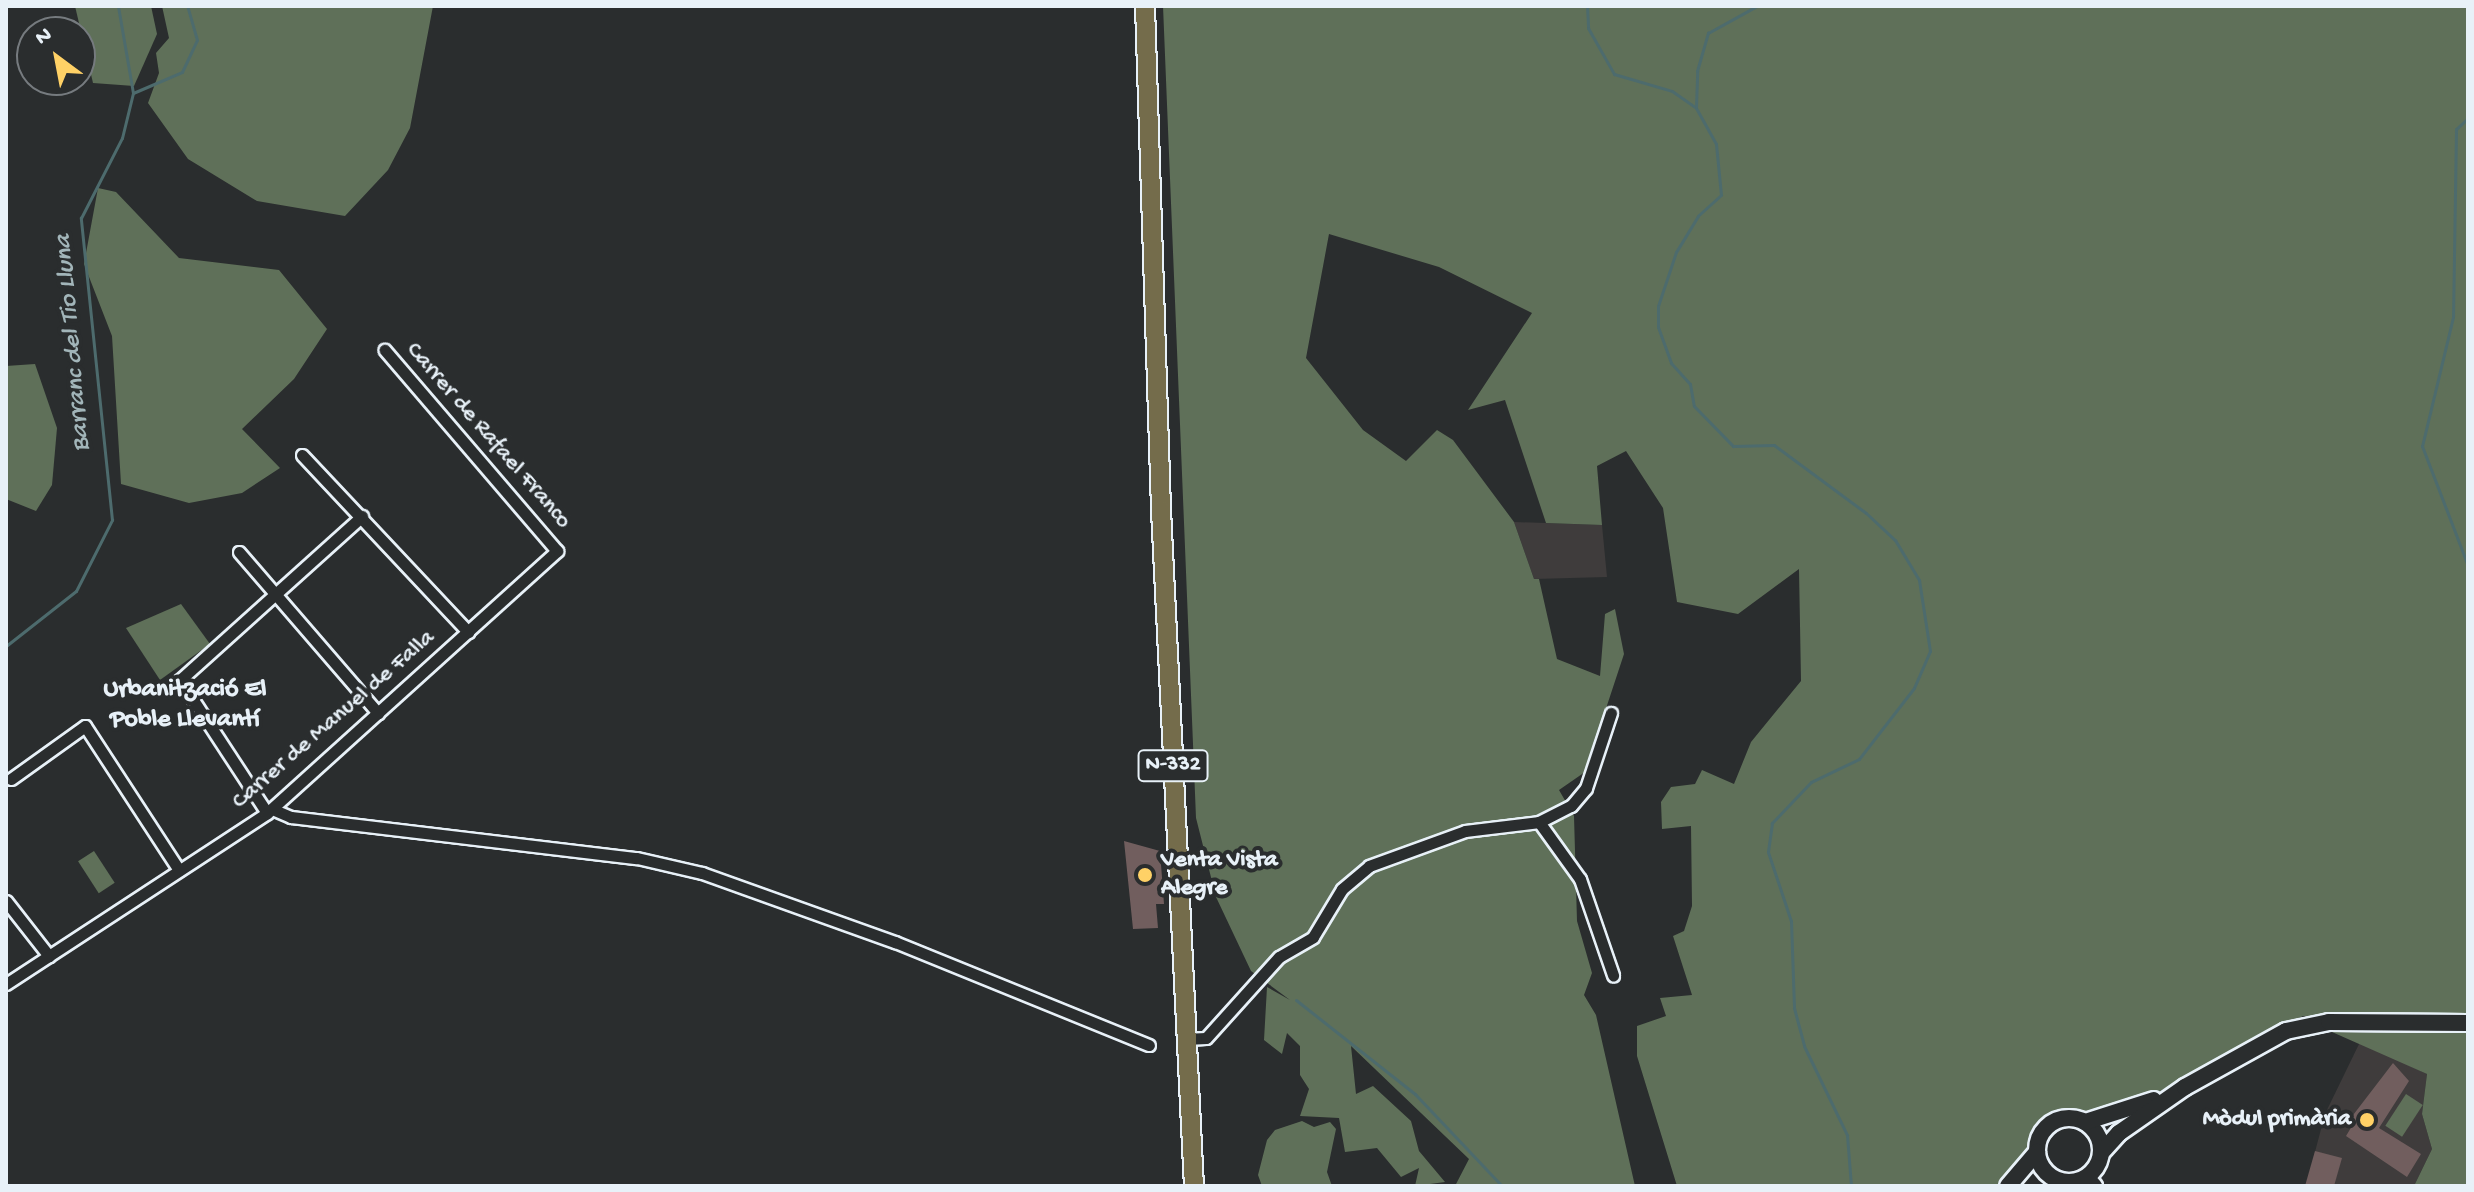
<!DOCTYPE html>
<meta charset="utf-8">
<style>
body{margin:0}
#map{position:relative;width:2474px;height:1192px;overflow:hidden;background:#2a2d2e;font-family:"Gochi Hand",sans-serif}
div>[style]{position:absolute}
.built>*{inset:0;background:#3f3c3c}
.green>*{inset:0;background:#5f7059;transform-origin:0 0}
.stream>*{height:3px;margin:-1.5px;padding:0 1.5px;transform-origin:1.5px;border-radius:1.5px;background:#4d6b6d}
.building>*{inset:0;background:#715e5e}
.roads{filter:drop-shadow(2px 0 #e8f1f8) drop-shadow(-2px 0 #e8f1f8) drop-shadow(0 2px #e8f1f8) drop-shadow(0 -2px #e8f1f8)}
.minor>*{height:11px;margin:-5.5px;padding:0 5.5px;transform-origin:5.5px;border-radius:5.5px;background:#2a2d2e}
.tertiary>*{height:14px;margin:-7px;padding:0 7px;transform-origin:7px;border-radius:7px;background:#2a2d2e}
.secondary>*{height:16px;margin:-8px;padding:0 8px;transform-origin:8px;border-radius:8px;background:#2a2d2e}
.secondary>.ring{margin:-8px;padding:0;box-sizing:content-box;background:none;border:16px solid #2a2d2e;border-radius:50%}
.trunk>*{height:18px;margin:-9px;padding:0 9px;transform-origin:9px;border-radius:9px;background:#746c4b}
.dots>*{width:22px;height:22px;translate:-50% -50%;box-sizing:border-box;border:4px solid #2a2d2e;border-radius:50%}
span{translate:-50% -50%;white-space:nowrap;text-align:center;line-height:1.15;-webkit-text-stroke:8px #2a2d2e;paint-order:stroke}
.shield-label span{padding:2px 6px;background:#2a2d2e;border:2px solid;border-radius:6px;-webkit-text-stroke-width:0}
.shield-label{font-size:22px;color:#e8f1f8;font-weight:700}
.street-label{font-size:24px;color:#e8f1f8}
.poi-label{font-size:24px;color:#e8f1f8;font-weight:700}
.left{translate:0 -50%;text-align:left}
.right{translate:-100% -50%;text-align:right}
.water-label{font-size:26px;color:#a2b5b9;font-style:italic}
.neighbourhood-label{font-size:26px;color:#e8f1f8;font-weight:700}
.frame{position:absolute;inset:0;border:8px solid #e8f1f8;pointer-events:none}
.north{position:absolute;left:16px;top:16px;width:80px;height:80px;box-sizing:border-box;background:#2a2d2e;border:2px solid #767b7f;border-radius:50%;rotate:328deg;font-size:22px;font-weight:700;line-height:32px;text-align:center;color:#e8f1f8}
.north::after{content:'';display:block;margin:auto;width:28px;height:36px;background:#ffd166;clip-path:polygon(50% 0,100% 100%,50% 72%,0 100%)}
</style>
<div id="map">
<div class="built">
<i style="clip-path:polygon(1514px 522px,1602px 525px,1607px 577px,1534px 579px)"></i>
<i style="clip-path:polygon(2360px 1042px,2427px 1074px,2422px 1114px,2432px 1149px,2414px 1186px,2306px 1186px,2325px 1114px)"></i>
</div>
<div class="green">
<i style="clip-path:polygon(75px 6px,151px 6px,157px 34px,134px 86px,93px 83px)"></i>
<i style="clip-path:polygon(162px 6px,433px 6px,410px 128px,388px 170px,345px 216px,257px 201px,188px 159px,148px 103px,159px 73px,156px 53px,169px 38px)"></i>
<i style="clip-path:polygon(1163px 6px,2468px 6px,2468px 1014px,2303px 1016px,2143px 1100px,2089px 1115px,2063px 1111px,2048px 1117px,2026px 1157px,1998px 1186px,1677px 1186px,1637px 1056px,1637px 1026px,1666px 1016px,1660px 998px,1692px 995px,1673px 936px,1684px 931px,1692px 906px,1691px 826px,1662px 829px,1661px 802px,1671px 787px,1695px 784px,1702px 770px,1734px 784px,1751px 742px,1801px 681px,1799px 569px,1738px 614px,1677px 602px,1663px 508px,1626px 451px,1597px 466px,1602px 525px,1546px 523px,1505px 400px,1468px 410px,1532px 313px,1439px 267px,1329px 234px,1306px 358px,1363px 430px,1406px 461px,1437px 430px,1453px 440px,1514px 522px,1534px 579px,1539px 579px,1557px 659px,1600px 676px,1605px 614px,1615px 609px,1624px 654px,1585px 772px,1559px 790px,1574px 816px,1577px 921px,1592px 973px,1584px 995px,1596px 1015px,1635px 1186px,1455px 1186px,1469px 1159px,1351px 1046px,1356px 1094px,1373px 1086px,1411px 1121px,1419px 1151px,1445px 1182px,1415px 1186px,1419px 1168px,1401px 1177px,1377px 1148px,1345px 1152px,1339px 1118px,1300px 1116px,1309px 1089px,1300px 1075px,1300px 1046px,1287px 1033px,1282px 1054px,1264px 1040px,1267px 987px,1290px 1000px,1251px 971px,1216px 897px,1196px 818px)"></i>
<i style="clip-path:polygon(98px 188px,116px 192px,179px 258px,279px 270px,327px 329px,294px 379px,242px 429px,280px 468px,242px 493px,189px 503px,121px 484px,112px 336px,84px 264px)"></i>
<i style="clip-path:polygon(35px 364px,57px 428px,52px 485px,36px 511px,6px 499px,6px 366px)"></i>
<i style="clip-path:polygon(181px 604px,210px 644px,160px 680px,126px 628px)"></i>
<i style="left:94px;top:851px;width:38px;height:19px;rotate:57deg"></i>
<i style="clip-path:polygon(2332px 1032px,2468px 1033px,2468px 1186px,2414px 1186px,2432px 1149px,2422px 1114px,2427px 1074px)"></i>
<i style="left:2406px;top:1094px;width:20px;height:38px;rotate:33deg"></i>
<i style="clip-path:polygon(1302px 1121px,1314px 1127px,1330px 1122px,1336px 1129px,1327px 1172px,1332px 1186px,1262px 1186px,1258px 1175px,1267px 1140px,1275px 1130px)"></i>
</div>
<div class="stream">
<i style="left:1587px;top:6px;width:22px;rotate:87deg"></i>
<i style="left:1588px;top:28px;width:53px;rotate:60.5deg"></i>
<i style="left:1614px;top:74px;width:60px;rotate:16.3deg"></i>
<i style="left:1672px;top:91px;width:29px;rotate:35deg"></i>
<i style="left:1696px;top:108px;width:41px;rotate:60.9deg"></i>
<i style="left:1716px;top:144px;width:51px;rotate:84.4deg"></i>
<i style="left:1721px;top:195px;width:31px;rotate:138deg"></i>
<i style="left:1698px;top:216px;width:42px;rotate:121.4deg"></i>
<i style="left:1676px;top:252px;width:57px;rotate:108.4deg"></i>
<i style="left:1658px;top:306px;width:21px;rotate:90deg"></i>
<i style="left:1658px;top:327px;width:38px;rotate:70deg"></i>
<i style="left:1671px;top:363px;width:28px;rotate:48deg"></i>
<i style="left:1690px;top:384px;width:22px;rotate:80deg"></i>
<i style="left:1694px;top:406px;width:56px;rotate:45.7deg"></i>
<i style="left:1733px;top:446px;width:41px;rotate:-1.4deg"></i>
<i style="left:1774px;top:445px;width:114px;rotate:36.5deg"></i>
<i style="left:1866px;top:513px;width:40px;rotate:43deg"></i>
<i style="left:1895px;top:540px;width:47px;rotate:59deg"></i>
<i style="left:1919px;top:580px;width:72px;rotate:81.2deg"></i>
<i style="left:1930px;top:651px;width:40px;rotate:113.4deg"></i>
<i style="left:1914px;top:688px;width:90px;rotate:127.8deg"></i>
<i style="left:1859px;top:759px;width:53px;rotate:154.4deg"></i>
<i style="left:1811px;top:782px;width:57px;rotate:133.6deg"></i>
<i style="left:1772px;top:823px;width:29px;rotate:98deg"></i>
<i style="left:1768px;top:852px;width:73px;rotate:71.6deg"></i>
<i style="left:1791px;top:921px;width:87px;rotate:88deg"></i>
<i style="left:1794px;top:1008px;width:39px;rotate:75deg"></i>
<i style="left:1804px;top:1046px;width:99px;rotate:64.2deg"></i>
<i style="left:1847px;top:1135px;width:51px;rotate:85.5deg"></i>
<i style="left:133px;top:93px;width:53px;rotate:-23.2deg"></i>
<i style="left:182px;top:72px;width:35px;rotate:-65deg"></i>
<i style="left:197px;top:40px;width:35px;rotate:-106deg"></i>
<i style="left:1696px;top:107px;width:36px;rotate:-88deg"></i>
<i style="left:1697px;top:71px;width:40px;rotate:-74deg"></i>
<i style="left:1708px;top:33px;width:56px;rotate:-28.9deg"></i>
<i style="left:2468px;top:118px;width:16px;rotate:137deg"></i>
<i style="left:2456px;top:129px;width:188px;rotate:90.9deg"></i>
<i style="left:2453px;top:317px;width:133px;rotate:103.5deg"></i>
<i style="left:2422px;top:446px;width:129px;rotate:69deg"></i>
<i style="left:6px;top:646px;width:89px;rotate:-38.2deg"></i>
<i style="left:76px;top:591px;width:80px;rotate:-63.1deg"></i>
<i style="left:112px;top:520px;width:304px;rotate:-95.9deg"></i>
<i style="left:81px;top:218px;width:90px;rotate:-62.9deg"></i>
<i style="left:122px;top:138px;width:46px;rotate:-76.3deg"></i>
<i style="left:133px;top:93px;width:88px;rotate:-99.8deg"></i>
<i style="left:1296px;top:1000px;width:152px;rotate:38.3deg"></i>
<i style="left:1415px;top:1094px;width:127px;rotate:46.6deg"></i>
</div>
<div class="building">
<i style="clip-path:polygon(1124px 841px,1160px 851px,1164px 904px,1156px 904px,1158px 928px,1133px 929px)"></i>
<i style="clip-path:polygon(2393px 1063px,2409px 1081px,2379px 1128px,2421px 1154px,2407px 1177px,2346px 1136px,2352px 1126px,2347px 1123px)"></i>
<i style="clip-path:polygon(2315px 1151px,2342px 1158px,2334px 1186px,2305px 1186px)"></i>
</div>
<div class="roads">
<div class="minor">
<i style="left:302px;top:455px;width:243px;rotate:46.8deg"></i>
<i style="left:239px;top:552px;width:213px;rotate:49.2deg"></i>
<i style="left:11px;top:779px;width:91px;rotate:-35.6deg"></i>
<i style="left:85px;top:726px;width:172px;rotate:56.9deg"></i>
<i style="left:272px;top:809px;width:21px;rotate:23deg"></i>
<i style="left:291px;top:817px;width:348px;rotate:6.8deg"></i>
<i style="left:637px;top:858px;width:67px;rotate:13deg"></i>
<i style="left:702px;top:873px;width:205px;rotate:19.7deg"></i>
<i style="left:895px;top:942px;width:274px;rotate:22.1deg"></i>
<i style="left:267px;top:813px;width:159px;rotate:-123.2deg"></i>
<i style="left:180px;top:680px;width:245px;rotate:-42deg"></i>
<i style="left:1539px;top:822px;width:70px;rotate:54.3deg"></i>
<i style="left:1580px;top:879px;width:102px;rotate:71deg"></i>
<i style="left:6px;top:901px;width:70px;rotate:52deg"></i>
<i style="left:6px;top:984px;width:312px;rotate:-33.2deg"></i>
<i style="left:267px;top:813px;width:391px;rotate:-42.1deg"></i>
<i style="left:557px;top:551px;width:265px;rotate:-130.6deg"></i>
<i style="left:1185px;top:1039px;width:21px;rotate:-3deg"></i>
<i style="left:1206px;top:1038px;width:109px;rotate:-48deg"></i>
<i style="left:1279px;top:957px;width:39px;rotate:-30deg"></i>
<i style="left:1313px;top:937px;width:56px;rotate:-58.9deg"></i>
<i style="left:1342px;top:889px;width:35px;rotate:-40deg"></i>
<i style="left:1369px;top:866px;width:102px;rotate:-20deg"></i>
<i style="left:1465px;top:831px;width:75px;rotate:-6.9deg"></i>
<i style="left:1539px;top:822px;width:36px;rotate:-27deg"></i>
<i style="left:1571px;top:806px;width:23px;rotate:-50deg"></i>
<i style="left:1586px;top:788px;width:79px;rotate:-71.6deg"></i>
</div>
<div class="tertiary">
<i style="left:2087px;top:1177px;width:12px;rotate:48deg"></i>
</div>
<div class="secondary">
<i class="ring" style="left:2037px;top:1118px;width:48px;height:48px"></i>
<i style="left:2085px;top:1122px;width:72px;rotate:-17.7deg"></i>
<i style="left:2101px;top:1153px;width:27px;rotate:-48deg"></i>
<i style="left:2119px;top:1133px;width:80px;rotate:-34.9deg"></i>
<i style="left:2185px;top:1087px;width:115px;rotate:-29deg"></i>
<i style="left:2286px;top:1031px;width:44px;rotate:-11.8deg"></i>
<i style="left:2329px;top:1022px;width:139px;rotate:0.4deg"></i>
<i style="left:2008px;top:1186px;width:45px;rotate:-49.5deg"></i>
</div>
<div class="trunk">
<i style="left:1145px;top:6px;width:504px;rotate:88.18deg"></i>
<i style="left:1161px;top:510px;width:677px;rotate:87.21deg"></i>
</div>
</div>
<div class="dots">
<i style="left:1145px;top:875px;background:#ffd166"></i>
<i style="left:2367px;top:1120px;background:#ffd166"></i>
</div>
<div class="shield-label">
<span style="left:1173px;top:766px">N-332</span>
</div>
<div class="street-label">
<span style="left:488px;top:436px;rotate:49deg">Carrer de Rafael Franco</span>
<span style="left:334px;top:720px;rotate:-41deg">Carrer de Manuel de Falla</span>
</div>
<div class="poi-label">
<span class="left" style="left:1161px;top:875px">Venta Vista<br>Alegre</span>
<span class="right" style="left:2351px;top:1120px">Mòdul primària</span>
</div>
<div class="water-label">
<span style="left:74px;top:343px;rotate:-95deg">Barranc del Tio Lluna</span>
</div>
<div class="neighbourhood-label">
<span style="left:185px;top:706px">Urbanització El<br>Poble Llevantí</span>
</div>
<div class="frame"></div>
<div class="north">N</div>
</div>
